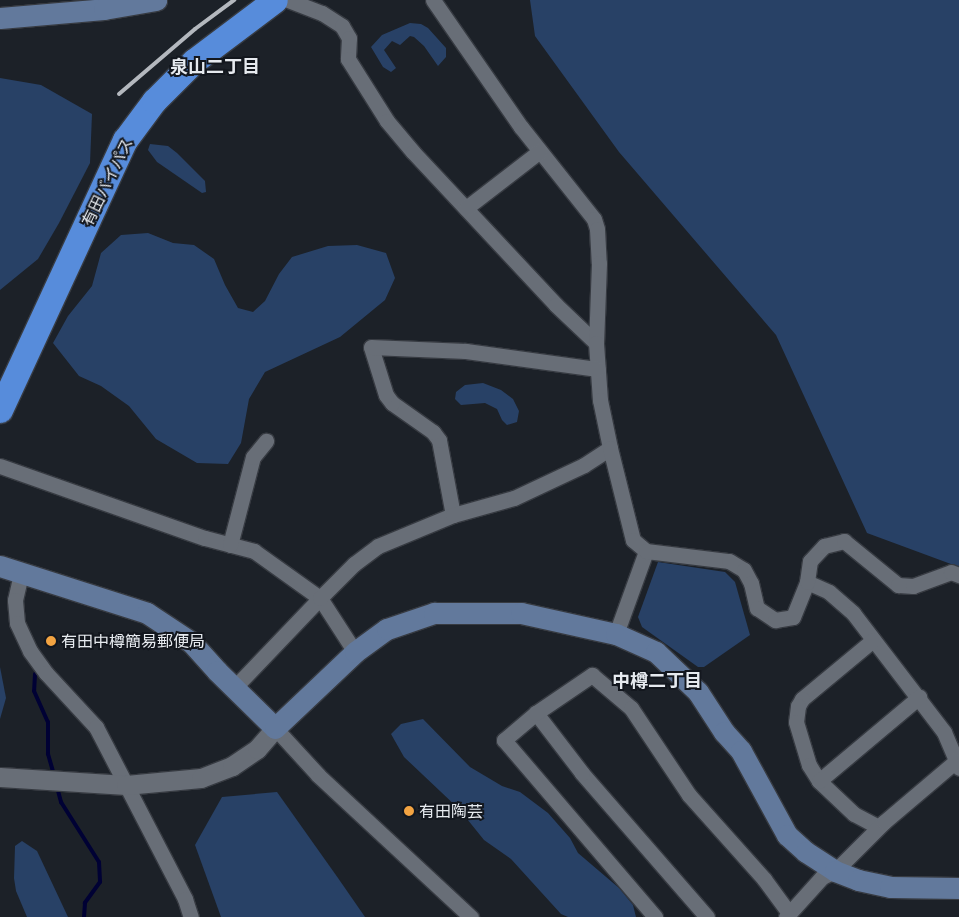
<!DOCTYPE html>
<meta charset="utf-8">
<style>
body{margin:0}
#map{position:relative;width:959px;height:917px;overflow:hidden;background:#1c2128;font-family:Inter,"Noto Sans JP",sans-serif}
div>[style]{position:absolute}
.green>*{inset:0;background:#284166}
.stream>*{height:4px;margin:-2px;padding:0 2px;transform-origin:2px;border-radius:2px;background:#000134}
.roads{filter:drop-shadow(1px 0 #373b42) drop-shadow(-1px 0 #373b42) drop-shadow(0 1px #373b42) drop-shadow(0 -1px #373b42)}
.minor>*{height:15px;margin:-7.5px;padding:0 7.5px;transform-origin:7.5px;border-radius:7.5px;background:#686e77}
.tertiary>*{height:19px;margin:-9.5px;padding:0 9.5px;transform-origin:9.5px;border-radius:9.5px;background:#686e77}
.secondary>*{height:21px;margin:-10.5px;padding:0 10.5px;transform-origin:10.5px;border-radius:10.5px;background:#62799c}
.trunk>*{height:25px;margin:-12.5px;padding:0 12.5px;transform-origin:12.5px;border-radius:12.5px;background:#578cdb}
.rail>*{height:4px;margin:-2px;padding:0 2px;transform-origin:2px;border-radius:2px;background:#b4b8be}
.dots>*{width:14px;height:14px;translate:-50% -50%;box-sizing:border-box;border:2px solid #13171e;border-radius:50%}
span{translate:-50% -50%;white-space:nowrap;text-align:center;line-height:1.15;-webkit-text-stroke:4px #13171e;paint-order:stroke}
.street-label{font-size:16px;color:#e6eaef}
.poi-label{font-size:16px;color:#e6eaef}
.left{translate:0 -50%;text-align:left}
.neighbourhood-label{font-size:18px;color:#e6eaef;font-weight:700}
</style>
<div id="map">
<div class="green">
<i style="clip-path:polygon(530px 0,959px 0,959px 567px,867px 533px,776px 335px,619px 152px,535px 36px)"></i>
<i style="clip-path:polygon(410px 23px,421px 24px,428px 28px,446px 48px,446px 57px,438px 66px,424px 46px,414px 37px,410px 36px,400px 45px,392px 41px,384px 50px,396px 68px,391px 72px,383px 67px,371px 47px,382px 35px)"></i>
<i style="clip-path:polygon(0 78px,41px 85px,92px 114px,90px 163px,59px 223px,38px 259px,0 290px)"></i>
<i style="clip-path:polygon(150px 144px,168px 146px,177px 153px,205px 181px,206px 192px,202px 193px,157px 162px,148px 150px)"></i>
<i style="clip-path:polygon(148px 233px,173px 243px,194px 245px,214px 259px,225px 285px,238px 308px,253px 312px,265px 301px,279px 274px,292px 257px,328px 246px,357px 245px,386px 253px,395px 278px,385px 300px,340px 337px,265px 372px,249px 399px,241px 443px,228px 464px,197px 463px,156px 439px,129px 406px,101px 386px,79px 376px,53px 343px,68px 316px,92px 286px,101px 253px,121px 235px)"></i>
<i style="clip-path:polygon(483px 383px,501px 390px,513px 399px,519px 411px,517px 422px,507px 425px,502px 420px,497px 409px,485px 403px,461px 405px,455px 399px,456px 392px,465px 385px)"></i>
<i style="clip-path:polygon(658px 562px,725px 572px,735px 582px,750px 635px,704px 667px,698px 667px,642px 627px,638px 617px)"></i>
<i style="clip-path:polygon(0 667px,6px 698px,0 719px)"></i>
<i style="clip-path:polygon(423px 719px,470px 767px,502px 786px,520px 792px,548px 813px,570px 838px,578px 853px,619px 888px,633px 905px,636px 917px,568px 917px,561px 914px,511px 859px,484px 840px,459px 809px,404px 757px,391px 734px,401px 724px)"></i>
<i style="clip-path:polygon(277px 792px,338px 878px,365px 917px,221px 917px,195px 845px,222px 797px)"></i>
<i style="clip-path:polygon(22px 841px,37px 851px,68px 917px,27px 917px,16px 891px,14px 878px,15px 846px)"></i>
</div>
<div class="stream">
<i style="left:35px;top:674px;width:17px;rotate:93deg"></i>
<i style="left:34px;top:691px;width:34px;rotate:66deg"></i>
<i style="left:48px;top:722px;width:32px;rotate:90deg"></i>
<i style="left:48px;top:754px;width:22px;rotate:74deg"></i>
<i style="left:57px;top:787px;width:16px;rotate:75deg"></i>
<i style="left:61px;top:802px;width:71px;rotate:57.7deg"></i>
<i style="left:99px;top:862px;width:20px;rotate:87deg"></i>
<i style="left:100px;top:882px;width:26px;rotate:126deg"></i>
<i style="left:85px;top:903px;width:14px;rotate:94deg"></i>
</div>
<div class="roads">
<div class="minor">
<i style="left:288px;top:0;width:36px;rotate:21deg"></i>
<i style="left:322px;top:13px;width:24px;rotate:33deg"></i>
<i style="left:342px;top:26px;width:14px;rotate:60deg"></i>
<i style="left:349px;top:38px;width:21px;rotate:93deg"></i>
<i style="left:348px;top:59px;width:73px;rotate:57.8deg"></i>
<i style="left:387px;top:121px;width:40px;rotate:50deg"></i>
<i style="left:413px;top:152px;width:209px;rotate:46.9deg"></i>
<i style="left:556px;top:305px;width:55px;rotate:43.5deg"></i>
<i style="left:433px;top:0;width:155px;rotate:55.3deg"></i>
<i style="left:521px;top:127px;width:117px;rotate:51.6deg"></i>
<i style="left:594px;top:219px;width:10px;rotate:73deg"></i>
<i style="left:597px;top:229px;width:34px;rotate:87deg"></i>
<i style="left:599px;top:263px;width:80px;rotate:92.1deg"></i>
<i style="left:596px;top:343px;width:57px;rotate:86deg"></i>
<i style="left:600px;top:400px;width:49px;rotate:78.2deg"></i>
<i style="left:466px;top:208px;width:93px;rotate:-37.6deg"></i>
<i style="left:0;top:466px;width:217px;rotate:19.4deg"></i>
<i style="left:205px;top:538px;width:51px;rotate:14.9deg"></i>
<i style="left:254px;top:551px;width:81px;rotate:35.5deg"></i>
<i style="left:320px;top:598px;width:64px;rotate:57.1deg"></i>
<i style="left:453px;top:515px;width:76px;rotate:-100.6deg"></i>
<i style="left:439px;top:440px;width:10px;rotate:-127deg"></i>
<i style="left:433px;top:432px;width:50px;rotate:-144.7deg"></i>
<i style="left:392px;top:403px;width:10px;rotate:-127deg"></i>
<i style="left:386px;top:395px;width:50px;rotate:-107.4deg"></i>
<i style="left:371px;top:347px;width:95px;rotate:2.4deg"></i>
<i style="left:466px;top:351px;width:133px;rotate:7.8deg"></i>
<i style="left:230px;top:545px;width:91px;rotate:-75.4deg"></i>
<i style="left:253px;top:457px;width:21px;rotate:-51deg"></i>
<i style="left:21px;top:574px;width:27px;rotate:103deg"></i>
<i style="left:15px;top:600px;width:23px;rotate:85deg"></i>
<i style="left:17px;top:623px;width:31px;rotate:65deg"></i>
<i style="left:30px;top:651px;width:27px;rotate:54deg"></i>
<i style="left:46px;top:673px;width:74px;rotate:47.2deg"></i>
<i style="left:96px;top:727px;width:194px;rotate:62.6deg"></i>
<i style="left:185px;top:899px;width:19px;rotate:72deg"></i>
<i style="left:807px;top:582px;width:24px;rotate:24deg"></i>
<i style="left:829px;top:592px;width:32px;rotate:41deg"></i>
<i style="left:853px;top:613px;width:150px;rotate:52.6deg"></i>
<i style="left:944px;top:732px;width:39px;rotate:67deg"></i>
<i style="left:616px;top:634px;width:88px;rotate:-70.1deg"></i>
<i style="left:873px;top:640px;width:92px;rotate:140.3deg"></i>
<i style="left:802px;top:699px;width:8px;rotate:120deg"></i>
<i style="left:798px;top:706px;width:16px;rotate:97deg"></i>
<i style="left:796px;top:722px;width:45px;rotate:73.2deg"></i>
<i style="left:809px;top:765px;width:19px;rotate:58deg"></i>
<i style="left:819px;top:781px;width:48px;rotate:43.3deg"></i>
<i style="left:854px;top:814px;width:27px;rotate:28deg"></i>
<i style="left:234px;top:688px;width:124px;rotate:-46.3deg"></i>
<i style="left:320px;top:598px;width:48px;rotate:-45deg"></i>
<i style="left:354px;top:564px;width:30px;rotate:-37deg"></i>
<i style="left:378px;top:546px;width:81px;rotate:-22.5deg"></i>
<i style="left:453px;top:515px;width:63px;rotate:-15.6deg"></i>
<i style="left:514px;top:498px;width:77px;rotate:-25.2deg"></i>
<i style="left:584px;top:465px;width:31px;rotate:-33deg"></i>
<i style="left:610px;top:448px;width:95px;rotate:76deg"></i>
<i style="left:633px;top:540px;width:17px;rotate:40deg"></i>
<i style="left:646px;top:551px;width:84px;rotate:6.9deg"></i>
<i style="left:729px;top:561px;width:17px;rotate:31deg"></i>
<i style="left:744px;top:570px;width:15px;rotate:62deg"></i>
<i style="left:751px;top:583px;width:26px;rotate:77deg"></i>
<i style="left:757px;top:608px;width:22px;rotate:34deg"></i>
<i style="left:775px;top:620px;width:18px;rotate:-9deg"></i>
<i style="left:793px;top:617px;width:38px;rotate:-68deg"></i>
<i style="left:807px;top:582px;width:21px;rotate:-82deg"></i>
<i style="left:810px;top:561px;width:21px;rotate:-47deg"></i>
<i style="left:824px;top:546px;width:21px;rotate:-14deg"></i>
<i style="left:844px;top:541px;width:70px;rotate:39.2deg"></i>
<i style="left:898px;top:585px;width:15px;rotate:4deg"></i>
<i style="left:913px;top:586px;width:40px;rotate:-20.2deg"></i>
<i style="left:951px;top:572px;width:9px;rotate:21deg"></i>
<i style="left:536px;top:713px;width:42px;rotate:139.8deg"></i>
<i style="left:504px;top:740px;width:233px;rotate:49.5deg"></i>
<i style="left:275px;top:728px;width:64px;rotate:47.5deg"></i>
<i style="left:318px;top:775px;width:209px;rotate:42.9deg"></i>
<i style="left:819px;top:781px;width:131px;rotate:-40deg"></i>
<i style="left:707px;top:917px;width:191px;rotate:-131deg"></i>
<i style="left:582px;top:773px;width:76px;rotate:-127.5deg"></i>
<i style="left:536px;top:713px;width:68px;rotate:-34.2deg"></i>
<i style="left:592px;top:675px;width:51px;rotate:40.2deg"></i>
<i style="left:631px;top:708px;width:105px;rotate:56.3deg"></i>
<i style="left:689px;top:795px;width:113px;rotate:48.2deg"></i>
<i style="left:764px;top:879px;width:42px;rotate:53.7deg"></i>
<i style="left:786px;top:917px;width:54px;rotate:-48deg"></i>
<i style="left:822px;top:877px;width:14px;rotate:-25deg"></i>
<i style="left:835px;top:871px;width:69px;rotate:-45deg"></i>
<i style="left:884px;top:822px;width:94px;rotate:-40.3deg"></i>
</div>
<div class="tertiary">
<i style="left:0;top:777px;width:126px;rotate:3.6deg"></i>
<i style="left:126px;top:785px;width:75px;rotate:-5.3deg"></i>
<i style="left:201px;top:778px;width:33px;rotate:-21deg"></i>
<i style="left:232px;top:766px;width:30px;rotate:-34deg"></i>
<i style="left:257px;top:749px;width:28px;rotate:-49deg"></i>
</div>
<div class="secondary">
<i style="left:0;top:18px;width:104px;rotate:-4.9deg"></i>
<i style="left:104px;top:9px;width:53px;rotate:-9.8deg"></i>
<i style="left:0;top:566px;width:154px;rotate:17.7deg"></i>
<i style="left:147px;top:613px;width:53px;rotate:33.4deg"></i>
<i style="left:191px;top:642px;width:39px;rotate:48deg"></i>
<i style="left:217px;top:671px;width:81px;rotate:44.5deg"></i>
<i style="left:275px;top:728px;width:110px;rotate:-43.5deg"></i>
<i style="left:355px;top:652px;width:39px;rotate:-36deg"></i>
<i style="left:387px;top:629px;width:50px;rotate:-18.8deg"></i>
<i style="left:434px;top:613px;width:87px"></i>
<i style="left:521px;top:613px;width:97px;rotate:12.5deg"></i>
<i style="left:616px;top:634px;width:44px;rotate:24.2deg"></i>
<i style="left:656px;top:652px;width:58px;rotate:43.6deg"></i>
<i style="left:698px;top:692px;width:48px;rotate:57deg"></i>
<i style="left:724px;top:732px;width:25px;rotate:48deg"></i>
<i style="left:741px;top:751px;width:96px;rotate:61.3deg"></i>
<i style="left:787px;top:835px;width:25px;rotate:42deg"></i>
<i style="left:806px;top:852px;width:35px;rotate:33deg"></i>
<i style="left:835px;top:871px;width:25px;rotate:21deg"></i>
<i style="left:858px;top:880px;width:33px;rotate:12deg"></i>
<i style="left:890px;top:887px;width:69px;rotate:0.8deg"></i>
</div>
<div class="trunk">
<i style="left:0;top:410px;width:298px;rotate:-65.2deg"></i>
<i style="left:125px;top:140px;width:49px;rotate:-53.4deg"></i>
<i style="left:154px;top:101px;width:57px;rotate:-45deg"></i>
<i style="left:194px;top:61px;width:101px;rotate:-37deg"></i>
</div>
</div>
<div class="rail">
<i style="left:119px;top:94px;width:100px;rotate:-40.5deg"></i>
<i style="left:195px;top:29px;width:49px;rotate:-36.6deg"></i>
</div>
<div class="dots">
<i style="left:51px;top:641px;background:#f3a442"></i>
<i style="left:409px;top:811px;background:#f3a442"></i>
</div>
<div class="street-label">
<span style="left:107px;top:182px;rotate:-64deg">有田バイパス</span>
</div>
<div class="poi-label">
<span class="left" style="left:61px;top:641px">有田中樽簡易郵便局</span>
<span class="left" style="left:419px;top:811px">有田陶芸</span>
</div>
<div class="neighbourhood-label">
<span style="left:215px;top:67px">泉山二丁目</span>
<span style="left:657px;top:681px">中樽二丁目</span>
</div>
</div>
